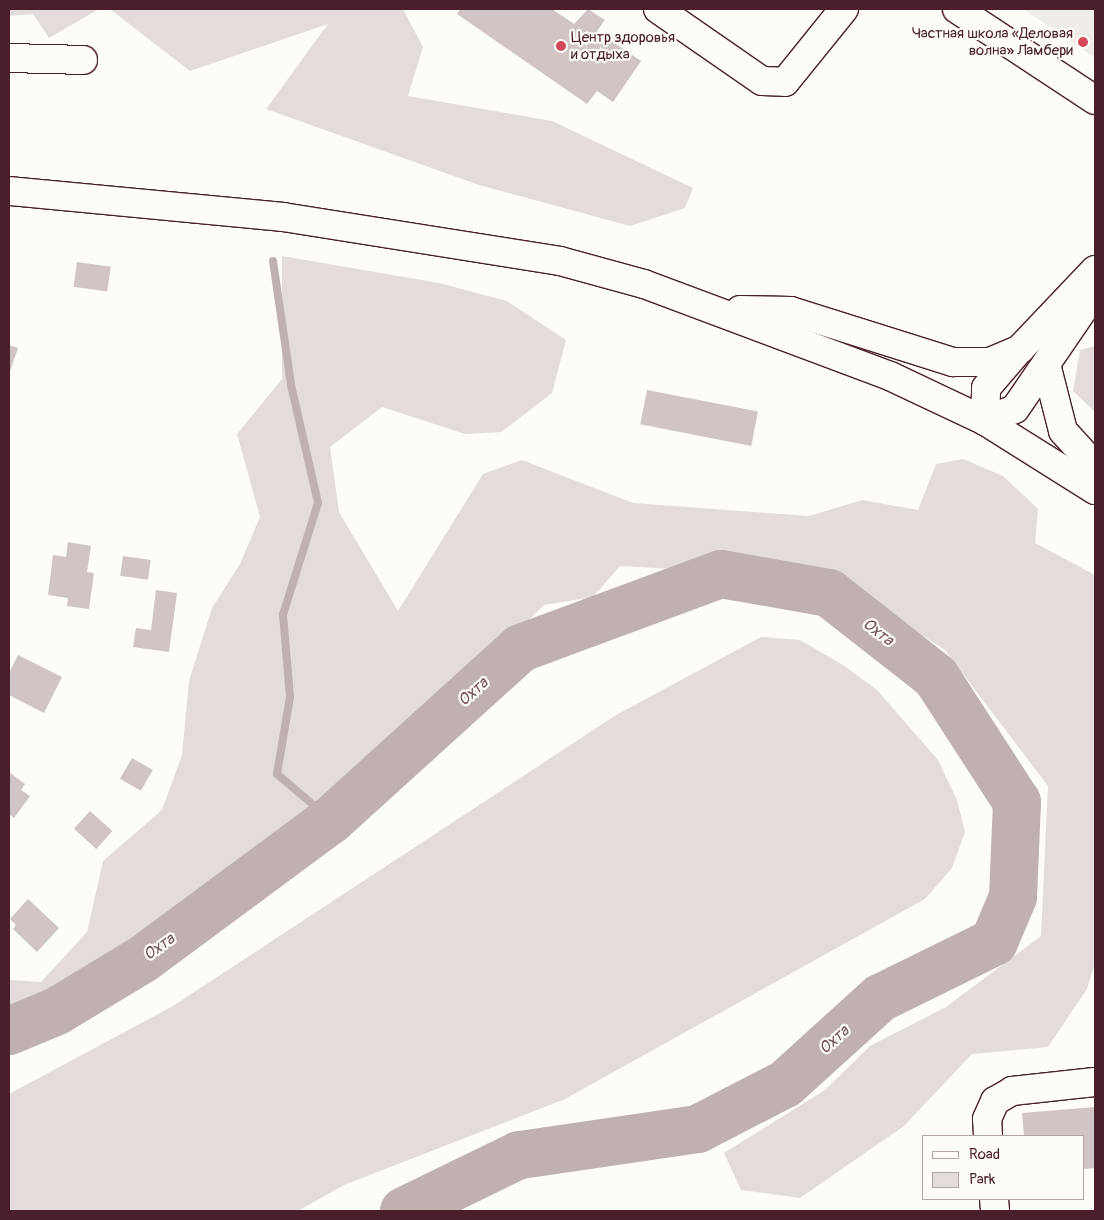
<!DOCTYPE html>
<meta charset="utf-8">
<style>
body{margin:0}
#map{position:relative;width:1104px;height:1220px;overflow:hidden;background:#fdfcf7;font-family:Pangolin,sans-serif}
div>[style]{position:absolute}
.built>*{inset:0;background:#f0ece8}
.green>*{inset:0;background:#e3dcda}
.stream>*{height:8px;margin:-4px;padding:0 4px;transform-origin:4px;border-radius:4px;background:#c0b1b1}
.river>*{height:48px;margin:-24px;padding:0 24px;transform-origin:24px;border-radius:24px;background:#c0b1b1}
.building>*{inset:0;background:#d0c5c4;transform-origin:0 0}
.roads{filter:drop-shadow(1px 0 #4a1f2b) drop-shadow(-1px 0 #4a1f2b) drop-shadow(0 1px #4a1f2b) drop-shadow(0 -1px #4a1f2b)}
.minor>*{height:28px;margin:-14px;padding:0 14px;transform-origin:14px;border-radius:14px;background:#fdfcf7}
.major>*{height:28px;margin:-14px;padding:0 14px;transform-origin:14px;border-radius:14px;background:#fdfcf7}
.dots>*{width:14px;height:14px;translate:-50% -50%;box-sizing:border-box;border:2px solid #fdfcf7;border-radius:50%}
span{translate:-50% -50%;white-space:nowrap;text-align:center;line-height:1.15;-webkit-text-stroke:4.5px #fdfcf7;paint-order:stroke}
.poi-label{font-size:15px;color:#4a1f2b}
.right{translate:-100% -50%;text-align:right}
.left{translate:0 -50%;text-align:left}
.water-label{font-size:16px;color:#73525a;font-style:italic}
.frame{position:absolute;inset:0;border:10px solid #4a1f2b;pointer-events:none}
.legend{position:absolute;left:922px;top:1135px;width:162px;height:65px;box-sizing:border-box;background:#fdfcf7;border:1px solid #b5a4a5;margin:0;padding:6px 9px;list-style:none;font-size:15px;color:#4a1f2b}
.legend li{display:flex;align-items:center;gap:10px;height:25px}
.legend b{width:25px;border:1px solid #b5a4a5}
</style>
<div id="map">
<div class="built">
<i style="clip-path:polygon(1023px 9px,1095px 9px,1095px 58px,1047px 25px)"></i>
</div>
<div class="green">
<i style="clip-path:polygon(9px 9px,99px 9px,49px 38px,33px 14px,9px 16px)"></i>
<i style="clip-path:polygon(110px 9px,403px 9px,423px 47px,408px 96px,552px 121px,693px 188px,685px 208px,630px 226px,479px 185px,266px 109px,328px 24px,190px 71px)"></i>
<i style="clip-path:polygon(282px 256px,439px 283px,507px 301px,566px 340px,552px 393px,501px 432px,465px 434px,382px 407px,330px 447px,339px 512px,398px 611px,483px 474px,522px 460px,633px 503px,809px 516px,862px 500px,918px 510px,936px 464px,963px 459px,1003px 476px,1038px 509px,1035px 543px,1095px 575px,1095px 963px,1087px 989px,1048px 1047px,972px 1054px,904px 1126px,800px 1198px,741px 1190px,724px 1153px,825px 1090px,870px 1046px,946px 1007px,1041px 936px,1048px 786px,945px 650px,836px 580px,738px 562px,674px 569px,620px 566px,593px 597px,544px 605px,346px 799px,158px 940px,9px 1018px,9px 980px,41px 982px,87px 932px,103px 861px,162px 810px,182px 755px,189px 681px,212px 608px,240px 564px,260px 517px,237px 434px,282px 379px)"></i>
<i style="clip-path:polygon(1095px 346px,1095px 412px,1073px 391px,1080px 350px)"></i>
<i style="clip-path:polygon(761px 637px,800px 640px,843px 665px,877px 690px,938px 760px,957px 800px,965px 832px,952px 868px,925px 899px,565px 1099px,344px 1185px,298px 1211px,9px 1211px,9px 1094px,173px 1006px,616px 715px)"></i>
</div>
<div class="stream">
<i style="left:273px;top:261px;width:125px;rotate:81.7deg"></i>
<i style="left:291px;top:385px;width:121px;rotate:77.1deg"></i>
<i style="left:318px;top:503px;width:117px;rotate:107.4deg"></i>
<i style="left:283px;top:615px;width:82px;rotate:85.1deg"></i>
<i style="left:290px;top:697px;width:78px;rotate:99.6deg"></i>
<i style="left:277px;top:774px;width:71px;rotate:40.4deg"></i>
</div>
<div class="river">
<i style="left:9px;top:1031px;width:52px;rotate:-22.6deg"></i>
<i style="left:57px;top:1011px;width:100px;rotate:-31.2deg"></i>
<i style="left:143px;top:959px;width:234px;rotate:-36.5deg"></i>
<i style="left:331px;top:820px;width:256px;rotate:-42.2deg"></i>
<i style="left:521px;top:648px;width:213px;rotate:-20.3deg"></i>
<i style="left:721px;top:574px;width:110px;rotate:10deg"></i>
<i style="left:829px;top:593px;width:136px;rotate:38.1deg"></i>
<i style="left:936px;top:677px;width:149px;rotate:57.1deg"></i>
<i style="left:1017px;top:802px;width:95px;rotate:92.4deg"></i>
<i style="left:1013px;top:897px;width:49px;rotate:112.9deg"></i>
<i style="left:994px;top:942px;width:127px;rotate:153.8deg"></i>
<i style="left:880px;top:998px;width:128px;rotate:137.8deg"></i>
<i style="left:785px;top:1084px;width:98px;rotate:152.7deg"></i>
<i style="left:698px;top:1129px;width:181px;rotate:171.7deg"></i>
<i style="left:519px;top:1155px;width:128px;rotate:154deg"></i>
</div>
<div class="building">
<i style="clip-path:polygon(460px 9px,552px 9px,574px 24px,588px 9px,605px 20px,597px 31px,641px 61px,613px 102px,597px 91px,587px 104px,457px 14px)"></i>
<i style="left:77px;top:262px;width:34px;height:25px;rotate:8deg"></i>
<i style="clip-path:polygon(9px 345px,18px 348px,9px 374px)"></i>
<i style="left:647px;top:390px;width:113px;height:35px;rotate:11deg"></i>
<i style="clip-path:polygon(68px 542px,91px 546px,87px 572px,94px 573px,89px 609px,67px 606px,68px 598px,48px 595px,53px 555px,66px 557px)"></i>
<i style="left:123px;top:556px;width:28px;height:20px;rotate:8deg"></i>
<i style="clip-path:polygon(156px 590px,177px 593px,169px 652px,133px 647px,136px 628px,151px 630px)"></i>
<i style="clip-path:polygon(18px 655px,62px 677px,44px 713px,9px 695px,9px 673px)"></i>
<i style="left:132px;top:758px;width:24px;height:24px;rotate:30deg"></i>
<i style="clip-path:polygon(9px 772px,25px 784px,21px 790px,30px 796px,14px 818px,9px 814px)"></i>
<i style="left:90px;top:811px;width:30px;height:24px;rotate:42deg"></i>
<i style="clip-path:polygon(28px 899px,59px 928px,37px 952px,13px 929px,16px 925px,10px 919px)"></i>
<i style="clip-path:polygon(1095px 1107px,1095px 1168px,1083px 1169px,1083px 1136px,1024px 1136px,1022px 1113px)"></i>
</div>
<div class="roads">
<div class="minor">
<i style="left:658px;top:9px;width:126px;rotate:34.7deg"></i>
<i style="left:762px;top:81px;width:23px;rotate:2deg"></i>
<i style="left:785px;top:82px;width:94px;rotate:-51.1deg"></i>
<i style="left:957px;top:9px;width:165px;rotate:33.4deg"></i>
<i style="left:9px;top:58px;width:74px;rotate:1.5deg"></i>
<i style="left:1020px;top:349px;width:109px;rotate:-46.5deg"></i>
<i style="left:1047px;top:368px;width:65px;rotate:75.7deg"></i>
<i style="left:1063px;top:431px;width:47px;rotate:47.6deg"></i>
<i style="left:985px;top:421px;width:32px;rotate:-22deg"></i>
<i style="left:1015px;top:409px;width:142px;rotate:-55.6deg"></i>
<i style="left:988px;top:1136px;width:17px;rotate:-93deg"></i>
<i style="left:987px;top:1119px;width:20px;rotate:-66deg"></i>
<i style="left:995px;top:1101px;width:20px;rotate:-30deg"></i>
<i style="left:1012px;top:1091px;width:83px;rotate:-6.2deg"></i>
<i style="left:994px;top:1199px;width:12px;rotate:85deg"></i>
</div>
<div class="major">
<i style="left:9px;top:191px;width:275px;rotate:5.4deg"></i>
<i style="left:283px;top:217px;width:280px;rotate:9deg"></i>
<i style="left:560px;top:261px;width:87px;rotate:15.3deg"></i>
<i style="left:644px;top:284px;width:263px;rotate:20.5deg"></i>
<i style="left:890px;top:376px;width:105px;rotate:25.3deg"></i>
<i style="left:985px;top:421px;width:130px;rotate:32.1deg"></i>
<i style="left:740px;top:310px;width:51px;rotate:1.1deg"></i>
<i style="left:791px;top:311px;width:170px;rotate:17.5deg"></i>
<i style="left:953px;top:362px;width:37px"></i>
<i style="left:990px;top:362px;width:33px;rotate:-23deg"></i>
<i style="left:985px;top:421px;width:33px;rotate:-88deg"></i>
<i style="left:986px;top:388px;width:48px;rotate:-49.3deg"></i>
</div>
</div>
<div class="dots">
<i style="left:1083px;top:42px;background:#d1495b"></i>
<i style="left:561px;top:46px;background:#d1495b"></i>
</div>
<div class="poi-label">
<span class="right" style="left:1073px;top:42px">Частная школа «Деловая<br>волна» Ламбери</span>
<span class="left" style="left:571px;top:46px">Центр здоровья<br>и отдыха</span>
</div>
<div class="water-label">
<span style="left:878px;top:632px;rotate:38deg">Охта</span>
<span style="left:473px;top:692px;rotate:-42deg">Охта</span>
<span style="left:159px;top:947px;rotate:-36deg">Охта</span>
<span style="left:834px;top:1040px;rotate:-42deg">Охта</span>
</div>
<div class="frame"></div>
<ul class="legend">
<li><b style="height:6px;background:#fdfcf7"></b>Road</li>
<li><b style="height:14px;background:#e3dcda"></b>Park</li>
</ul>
</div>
